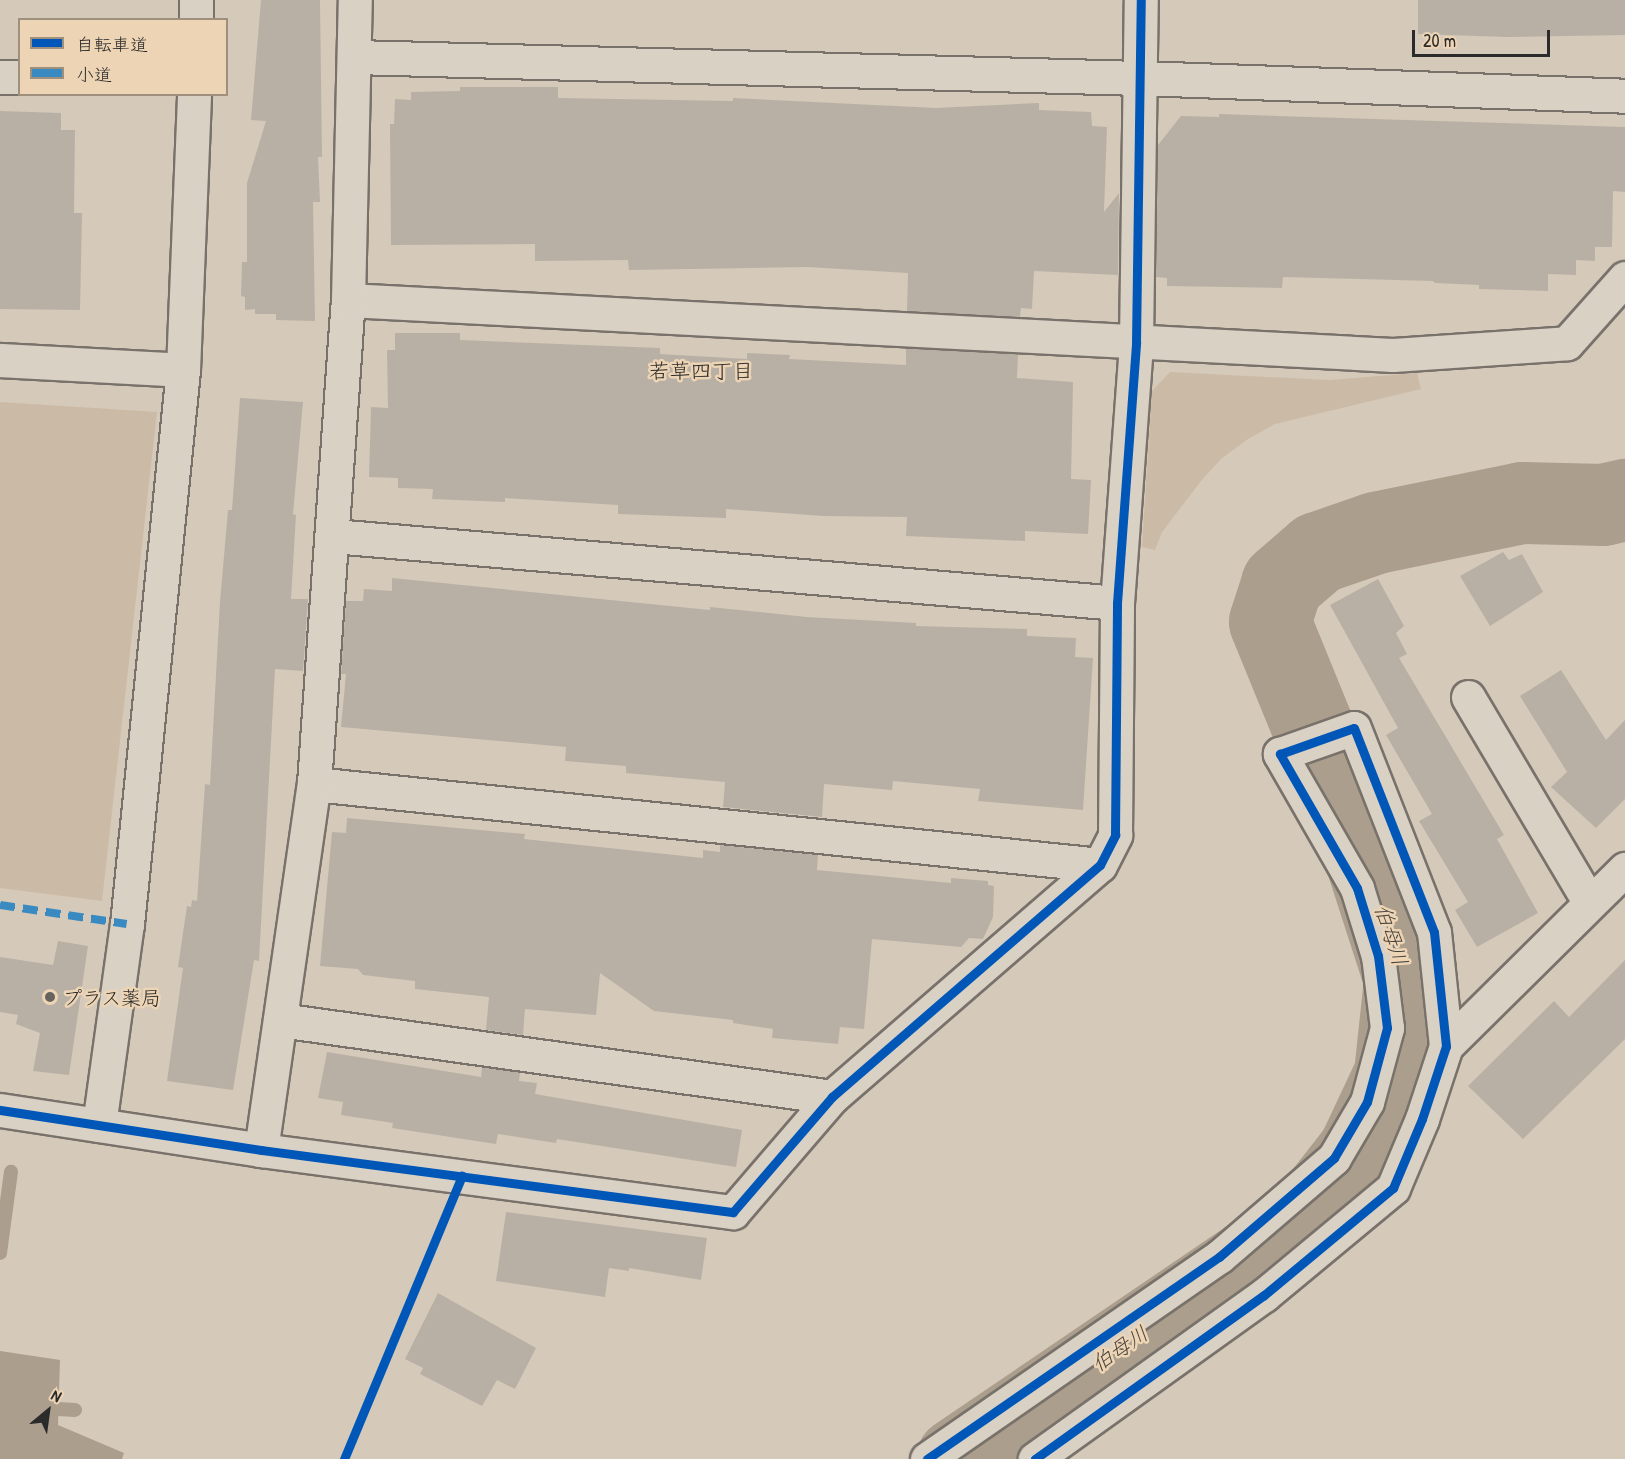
<!DOCTYPE html>
<meta charset="utf-8">
<style>
body{margin:0}
#map{position:relative;width:1625px;height:1459px;overflow:hidden;background:#d5c9b9;font-family:"Patrick Hand","Klee One",sans-serif}
div>[style]{position:absolute}
.green>*{inset:0;background:#cbbba6}
.water>*{inset:0;background:#ab9e8c}
.stream>*{height:14px;margin:-7px;padding:0 7px;transform-origin:7px;border-radius:7px;background:#ab9e8c}
.river>*{height:82px;margin:-41px;padding:0 41px;transform-origin:41px;border-radius:41px;background:#ab9e8c}
.building>*{inset:0;background:#b9b0a5}
.roads{filter:drop-shadow(2px 0 #78726b) drop-shadow(-2px 0 #78726b) drop-shadow(0 2px #78726b) drop-shadow(0 -2px #78726b)}
.street>*{height:33px;margin:-16.5px;padding:0 16.5px;transform-origin:16.5px;border-radius:16.5px;background:#dad1c5}
.quiet>*{height:8px;margin-top:-4px;transform-origin:0;background:repeating-linear-gradient(90deg,#3a8ac2 0 15px,transparent 0 23px)}
.cycleway>*{height:9px;margin:-4.5px;padding:0 4.5px;transform-origin:4.5px;border-radius:4.5px;background:#0057b8}
.dots>*{width:16px;height:16px;translate:-50% -50%;box-sizing:border-box;border:3px solid #edd4b5;border-radius:50%}
span{translate:-50% -50%;white-space:nowrap;text-align:center;line-height:1.15;-webkit-text-stroke:5px #edd4b5;paint-order:stroke}
.poi-label{font-size:20px;color:#2b2b2b}
.left{translate:0 -50%;text-align:left}
.neighbourhood-label{font-size:21px;color:#2b2b2b}
.water-label{font-size:21px;color:#46433e;font-style:italic}
.legend{position:absolute;left:18px;top:18px;width:210px;height:78px;box-sizing:border-box;background:#edd4b5;border:2px solid #9f907e;margin:0;padding:8px 10px;list-style:none;font-size:18px;color:#2b2b2b}
.legend li{display:flex;align-items:center;gap:12px;height:30px}
.legend b{width:30px;border:2px solid #9f907e}
.north{position:absolute;left:18px;top:1381px;width:60px;height:60px;-webkit-text-stroke:4px #edd4b5;paint-order:stroke;rotate:29deg;font-size:16px;font-weight:700;line-height:24px;text-align:center;color:#2b2b2b}
.north::after{content:'';display:block;margin:auto;width:21px;height:27px;background:#2b2b2b;clip-path:polygon(50% 0,100% 100%,50% 72%,0 100%)}
.scale{position:absolute;left:1412px;top:30px;width:138px;height:27px;box-sizing:border-box;border:3px solid #2b2b2b;border-top:0;padding-left:8px;font-size:18px;line-height:21px;white-space:nowrap;color:#2b2b2b;-webkit-text-stroke:4px #edd4b5;paint-order:stroke}
</style>
<div id="map">
<div class="green">
<i style="clip-path:polygon(1170px 372px,1329px 380px,1417px 373px,1421px 389px,1275px 424px,1248px 439px,1221px 459px,1201px 481px,1162px 532px,1155px 550px,1142px 547px,1152px 391px)"></i>
<i style="clip-path:polygon(0 402px,157px 412px,102px 901px,0 888px)"></i>
</div>
<div class="water">
<i style="clip-path:polygon(0 1351px,60px 1360px,58px 1425px,124px 1453px,122px 1459px,0 1459px)"></i>
</div>
<div class="stream">
<i style="left:0;top:1253px;width:82px;rotate:-82.3deg"></i>
<i style="left:58px;top:1409px;width:17px;rotate:3deg"></i>
</div>
<div class="river">
<i style="left:957px;top:1459px;width:395px;rotate:-34.2deg"></i>
<i style="left:1284px;top:1237px;width:46px;rotate:-44.1deg"></i>
<i style="left:1317px;top:1205px;width:68px;rotate:-52.1deg"></i>
<i style="left:1359px;top:1151px;width:85px;rotate:-64.9deg"></i>
<i style="left:1395px;top:1074px;width:95px;rotate:-83.9deg"></i>
<i style="left:1405px;top:980px;width:137px;rotate:-107.9deg"></i>
<i style="left:1363px;top:850px;width:246px;rotate:-112.2deg"></i>
<i style="left:1270px;top:622px;width:40px;rotate:-72deg"></i>
<i style="left:1282px;top:584px;width:48px;rotate:-40.7deg"></i>
<i style="left:1318px;top:553px;width:61px;rotate:-19deg"></i>
<i style="left:1376px;top:533px;width:149px;rotate:-11.6deg"></i>
<i style="left:1522px;top:503px;width:81px;rotate:1.4deg"></i>
<i style="left:1603px;top:505px;width:23px;rotate:-13deg"></i>
</div>
<div class="building">
<i style="clip-path:polygon(261px 0,320px 0,322px 157px,318px 157px,320px 202px,313px 202px,315px 321px,276px 320px,276px 314px,255px 314px,255px 309px,245px 310px,245px 297px,241px 296px,242px 262px,247px 262px,247px 183px,266px 121px,251px 120px)"></i>
<i style="clip-path:polygon(1418px 0,1625px 0,1625px 35px,1507px 37px,1418px 34px)"></i>
<i style="clip-path:polygon(460px 87px,558px 87px,558px 98px,733px 101px,733px 98px,936px 108px,1039px 103px,1039px 110px,1091px 112px,1092px 126px,1107px 127px,1104px 212px,1119px 193px,1118px 275px,1034px 271px,1032px 309px,1021px 308px,1020px 317px,907px 311px,908px 273px,807px 267px,629px 270px,628px 260px,535px 261px,535px 244px,391px 245px,390px 124px,394px 124px,395px 99px,411px 100px,411px 92px,460px 91px)"></i>
<i style="clip-path:polygon(0 111px,61px 113px,61px 130px,75px 130px,74px 213px,82px 213px,80px 310px,0 309px)"></i>
<i style="clip-path:polygon(1219px 114px,1625px 127px,1625px 192px,1613px 191px,1612px 247px,1595px 247px,1595px 261px,1576px 260px,1576px 275px,1548px 274px,1548px 291px,1479px 289px,1479px 285px,1435px 283px,1433px 281px,1283px 277px,1282px 288px,1167px 286px,1167px 278px,1156px 277px,1158px 145px,1181px 116px,1219px 117px)"></i>
<i style="clip-path:polygon(395px 333px,460px 333px,460px 340px,660px 348px,660px 354px,747px 359px,747px 353px,790px 355px,789px 359px,906px 365px,906px 348px,1018px 354px,1017px 378px,1073px 382px,1071px 479px,1091px 480px,1088px 534px,1025px 531px,1025px 541px,906px 536px,907px 517px,823px 516px,726px 509px,726px 518px,618px 514px,618px 505px,505px 498px,505px 502px,432px 499px,433px 489px,398px 488px,398px 478px,369px 477px,371px 407px,388px 408px,387px 350px,395px 350px)"></i>
<i style="clip-path:polygon(240px 398px,303px 402px,293px 514px,296px 515px,291px 599px,308px 599px,303px 671px,275px 669px,259px 961px,254px 960px,233px 1090px,167px 1081px,183px 968px,178px 967px,187px 906px,191px 907px,192px 900px,197px 901px,205px 784px,210px 785px,220px 602px,228px 510px,232px 510px)"></i>
<i style="clip-path:polygon(1503px 552px,1509px 560px,1522px 554px,1543px 592px,1490px 626px,1460px 576px)"></i>
<i style="clip-path:polygon(392px 578px,710px 610px,710px 607px,807px 617px,916px 623px,916px 626px,1027px 629px,1027px 636px,1076px 638px,1075px 657px,1093px 658px,1083px 810px,978px 801px,980px 789px,893px 781px,892px 790px,824px 784px,822px 817px,723px 807px,725px 782px,626px 773px,626px 766px,565px 761px,566px 747px,341px 727px,346px 674px,341px 674px,346px 601px,363px 601px,364px 589px,392px 591px)"></i>
<i style="clip-path:polygon(1378px 579px,1404px 626px,1396px 633px,1407px 654px,1399px 658px,1504px 835px,1497px 839px,1538px 913px,1477px 947px,1455px 910px,1468px 902px,1419px 821px,1432px 814px,1386px 735px,1398px 728px,1330px 605px)"></i>
<i style="clip-path:polygon(1561px 670px,1606px 740px,1625px 720px,1625px 799px,1596px 828px,1551px 787px,1567px 772px,1520px 696px)"></i>
<i style="clip-path:polygon(347px 818px,525px 834px,524px 839px,703px 858px,703px 850px,720px 852px,720px 845px,818px 855px,817px 870px,951px 883px,951px 878px,988px 881px,988px 885px,994px 886px,993px 917px,983px 939px,969px 938px,961px 947px,872px 939px,864px 1029px,840px 1027px,838px 1044px,772px 1038px,773px 1029px,733px 1023px,733px 1020px,654px 1011px,600px 973px,596px 1015px,525px 1009px,523px 1035px,486px 1030px,489px 997px,415px 989px,415px 981px,363px 975px,358px 969px,320px 966px,332px 832px,346px 833px)"></i>
<i style="clip-path:polygon(58px 941px,88px 946px,69px 1075px,33px 1071px,40px 1033px,16px 1024px,18px 1015px,0 1012px,0 957px,53px 965px)"></i>
<i style="clip-path:polygon(1625px 960px,1625px 1039px,1523px 1139px,1468px 1086px,1554px 1001px,1569px 1017px)"></i>
<i style="clip-path:polygon(327px 1052px,481px 1077px,482px 1067px,520px 1072px,519px 1081px,537px 1083px,535px 1094px,742px 1130px,736px 1167px,557px 1139px,556px 1143px,498px 1134px,496px 1144px,392px 1128px,393px 1123px,341px 1115px,343px 1102px,318px 1098px)"></i>
<i style="clip-path:polygon(506px 1212px,707px 1238px,701px 1280px,629px 1268px,629px 1271px,609px 1268px,605px 1297px,496px 1281px)"></i>
<i style="clip-path:polygon(438px 1293px,536px 1348px,515px 1389px,497px 1380px,482px 1406px,420px 1374px,423px 1368px,405px 1359px)"></i>
</div>
<div class="roads">
<div class="street">
<i style="left:196px;top:20px;width:20px;rotate:-90deg"></i>
<i style="left:354px;top:57px;width:787px;rotate:1.53deg"></i>
<i style="left:1141px;top:78px;width:484px;rotate:2.1deg"></i>
<i style="left:0;top:77px;width:20px"></i>
<i style="left:348px;top:300px;width:1046px;rotate:3.01deg"></i>
<i style="left:1393px;top:355px;width:174px;rotate:-3.9deg"></i>
<i style="left:1567px;top:343px;width:87px;rotate:-48.3deg"></i>
<i style="left:0;top:360px;width:183px;rotate:3.1deg"></i>
<i style="left:333px;top:536px;width:787px;rotate:4.88deg"></i>
<i style="left:1468px;top:697px;width:239px;rotate:59.4deg"></i>
<i style="left:314px;top:784px;width:790px;rotate:5.88deg"></i>
<i style="left:280px;top:1020px;width:557px;rotate:7.94deg"></i>
<i style="left:1446px;top:1046px;width:252px;rotate:-44.7deg"></i>
<i style="left:0;top:1110px;width:264px;rotate:8.7deg"></i>
<i style="left:261px;top:1150px;width:476px;rotate:7.5deg"></i>
<i style="left:733px;top:1212px;width:152px;rotate:-49.3deg"></i>
<i style="left:832px;top:1097px;width:354px;rotate:-40.9deg"></i>
<i style="left:1100px;top:865px;width:34px;rotate:-63deg"></i>
<i style="left:1115px;top:835px;width:232px;rotate:-89.5deg"></i>
<i style="left:1117px;top:603px;width:262px;rotate:-85.8deg"></i>
<i style="left:1136px;top:342px;width:342px;rotate:-89.2deg"></i>
<i style="left:99px;top:1125px;width:203px;rotate:-82.1deg"></i>
<i style="left:127px;top:924px;width:557px;rotate:-84.23deg"></i>
<i style="left:183px;top:370px;width:276px;rotate:-87.7deg"></i>
<i style="left:261px;top:1150px;width:370px;rotate:-81.8deg"></i>
<i style="left:314px;top:784px;width:485px;rotate:-86deg"></i>
<i style="left:348px;top:300px;width:300px;rotate:-88.7deg"></i>
<i style="left:927px;top:1459px;width:355px;rotate:-34.7deg"></i>
<i style="left:1219px;top:1257px;width:152px;rotate:-40.7deg"></i>
<i style="left:1334px;top:1158px;width:65px;rotate:-59.5deg"></i>
<i style="left:1367px;top:1102px;width:77px;rotate:-74.9deg"></i>
<i style="left:1387px;top:1028px;width:73px;rotate:-97.1deg"></i>
<i style="left:1378px;top:956px;width:71px;rotate:-107.2deg"></i>
<i style="left:1357px;top:888px;width:155px;rotate:-119.9deg"></i>
<i style="left:1280px;top:754px;width:78px;rotate:-19.4deg"></i>
<i style="left:1354px;top:728px;width:219px;rotate:68.6deg"></i>
<i style="left:1434px;top:932px;width:115px;rotate:84deg"></i>
<i style="left:1446px;top:1046px;width:77px;rotate:108.2deg"></i>
<i style="left:1422px;top:1119px;width:75px;rotate:112.8deg"></i>
<i style="left:1393px;top:1188px;width:168px;rotate:140.3deg"></i>
<i style="left:1264px;top:1295px;width:282px;rotate:144.4deg"></i>
</div>
</div>
<div class="quiet">
<i style="left:0;top:905px;width:128px;rotate:8.5deg"></i>
</div>
<div class="cycleway">
<i style="left:0;top:1110px;width:264px;rotate:8.7deg"></i>
<i style="left:261px;top:1150px;width:476px;rotate:7.5deg"></i>
<i style="left:733px;top:1212px;width:152px;rotate:-49.3deg"></i>
<i style="left:832px;top:1097px;width:354px;rotate:-40.9deg"></i>
<i style="left:1100px;top:865px;width:34px;rotate:-63deg"></i>
<i style="left:1115px;top:835px;width:232px;rotate:-89.5deg"></i>
<i style="left:1117px;top:603px;width:262px;rotate:-85.8deg"></i>
<i style="left:1136px;top:342px;width:342px;rotate:-89.2deg"></i>
<i style="left:344px;top:1459px;width:307px;rotate:-67.4deg"></i>
<i style="left:927px;top:1459px;width:355px;rotate:-34.7deg"></i>
<i style="left:1219px;top:1257px;width:152px;rotate:-40.7deg"></i>
<i style="left:1334px;top:1158px;width:65px;rotate:-59.5deg"></i>
<i style="left:1367px;top:1102px;width:77px;rotate:-74.9deg"></i>
<i style="left:1387px;top:1028px;width:73px;rotate:-97.1deg"></i>
<i style="left:1378px;top:956px;width:71px;rotate:-107.2deg"></i>
<i style="left:1357px;top:888px;width:155px;rotate:-119.9deg"></i>
<i style="left:1280px;top:754px;width:78px;rotate:-19.4deg"></i>
<i style="left:1354px;top:728px;width:219px;rotate:68.6deg"></i>
<i style="left:1434px;top:932px;width:115px;rotate:84deg"></i>
<i style="left:1446px;top:1046px;width:77px;rotate:108.2deg"></i>
<i style="left:1422px;top:1119px;width:75px;rotate:112.8deg"></i>
<i style="left:1393px;top:1188px;width:168px;rotate:140.3deg"></i>
<i style="left:1264px;top:1295px;width:282px;rotate:144.4deg"></i>
</div>
<div class="dots">
<i style="left:50px;top:997px;background:#66625d"></i>
</div>
<div class="poi-label">
<span class="left" style="left:62px;top:997px">プラス薬局</span>
</div>
<div class="neighbourhood-label">
<span style="left:701px;top:371px">若草四丁目</span>
</div>
<div class="water-label">
<span style="left:1391px;top:935px;rotate:72deg">伯母川</span>
<span style="left:1120px;top:1349px;rotate:-34deg">伯母川</span>
</div>
<ul class="legend">
<li><b style="height:8px;background:#0057b8"></b>自転車道</li>
<li><b style="height:8px;background:#3a8ac2"></b>小道</li>
</ul>
<div class="north">N</div>
<div class="scale">20 m</div>
</div>
